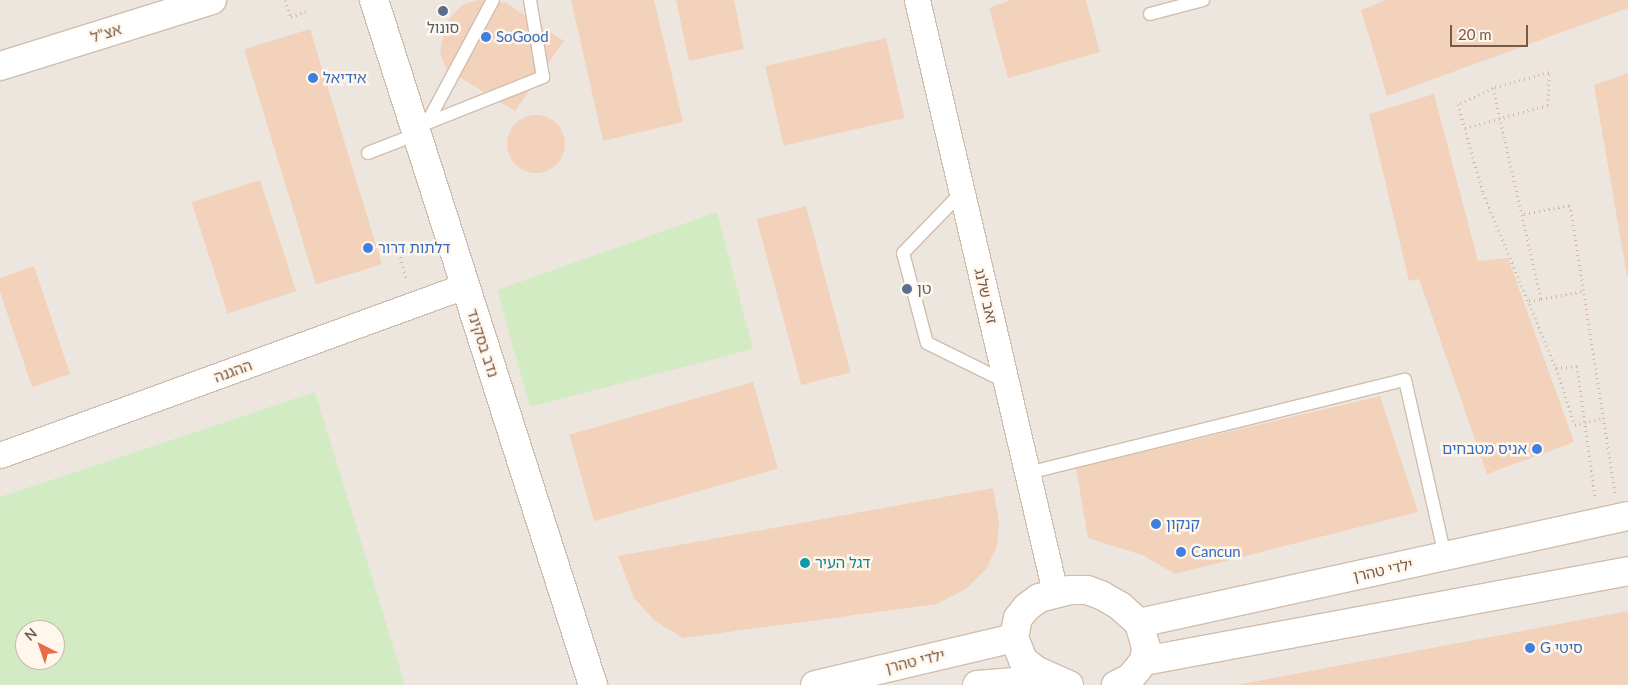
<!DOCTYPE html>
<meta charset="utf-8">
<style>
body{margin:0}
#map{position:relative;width:1628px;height:685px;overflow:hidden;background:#fdf4e5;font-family:Lato,"Noto Sans Hebrew",sans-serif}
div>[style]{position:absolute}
.industrial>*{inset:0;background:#ede6df}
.green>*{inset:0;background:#d3ebc3}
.building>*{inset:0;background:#f3d2bc;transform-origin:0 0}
.round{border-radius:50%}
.path>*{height:3px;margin-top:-1.5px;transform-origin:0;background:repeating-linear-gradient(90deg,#d8b59f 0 1px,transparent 0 5px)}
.roads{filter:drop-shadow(1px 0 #d1bdad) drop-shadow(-1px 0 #d1bdad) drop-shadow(0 1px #d1bdad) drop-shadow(0 -1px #d1bdad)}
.service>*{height:12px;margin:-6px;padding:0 6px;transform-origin:6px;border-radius:6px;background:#fff}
.minor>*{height:25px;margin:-12.5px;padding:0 12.5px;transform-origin:12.5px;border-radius:12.5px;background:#fff}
.tertiary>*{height:28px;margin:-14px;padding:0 14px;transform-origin:14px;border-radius:14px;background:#fff}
.dots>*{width:14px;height:14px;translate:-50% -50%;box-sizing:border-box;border:2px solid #fff7ec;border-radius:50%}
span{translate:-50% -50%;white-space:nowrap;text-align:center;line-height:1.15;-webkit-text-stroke:5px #fff7ec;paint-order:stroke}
.service-label{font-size:15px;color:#4e5e75}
.left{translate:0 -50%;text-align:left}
.street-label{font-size:15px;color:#775949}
.shop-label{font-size:15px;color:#366cbe}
.right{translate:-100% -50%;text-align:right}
.culture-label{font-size:15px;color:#0d838f}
.north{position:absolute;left:15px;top:620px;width:50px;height:50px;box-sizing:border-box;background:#fff7ec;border:1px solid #c9b8ab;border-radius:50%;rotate:319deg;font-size:14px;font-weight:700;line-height:20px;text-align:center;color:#775949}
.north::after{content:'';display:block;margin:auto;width:18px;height:22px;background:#ea6b47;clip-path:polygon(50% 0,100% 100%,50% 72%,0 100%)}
.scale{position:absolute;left:1450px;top:25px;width:78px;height:22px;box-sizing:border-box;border:2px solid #775949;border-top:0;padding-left:6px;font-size:15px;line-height:18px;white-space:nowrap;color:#775949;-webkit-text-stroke:4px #fff7ec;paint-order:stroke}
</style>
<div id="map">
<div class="industrial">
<i style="clip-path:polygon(evenodd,0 0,1628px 0,1628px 685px,0 685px,0 0,25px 630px,55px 630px,55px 660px,25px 660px,25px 630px)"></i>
</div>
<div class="green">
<i style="clip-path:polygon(717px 212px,753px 349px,530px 407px,497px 290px)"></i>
<i style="clip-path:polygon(evenodd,315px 392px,405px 685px,0 685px,0 497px,315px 392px,25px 630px,55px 630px,55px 660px,25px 660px,25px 630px)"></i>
</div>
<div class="building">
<i style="clip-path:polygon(478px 0,506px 3px,564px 41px,515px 111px,446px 69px,440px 53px,445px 23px,462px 5px)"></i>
<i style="clip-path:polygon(571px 0,654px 0,683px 122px,603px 141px)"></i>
<i style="clip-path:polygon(676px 0,734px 0,744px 49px,689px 61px)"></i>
<i style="clip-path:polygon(1011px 0,1086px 0,1100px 52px,1008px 78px,989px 8px)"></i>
<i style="clip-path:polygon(1386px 0,1628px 0,1628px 8px,1387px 96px,1361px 10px)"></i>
<i style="left:310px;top:29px;width:246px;height:69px;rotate:73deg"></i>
<i style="left:886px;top:38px;width:82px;height:124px;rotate:77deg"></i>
<i style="clip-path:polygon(1628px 73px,1628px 276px,1627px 276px,1594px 85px)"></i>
<i style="clip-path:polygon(1434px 94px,1478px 261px,1508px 258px,1574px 442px,1487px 474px,1419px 279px,1409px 281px,1369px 114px)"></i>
<i class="round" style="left:507px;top:115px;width:58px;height:58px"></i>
<i style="left:260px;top:180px;width:117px;height:72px;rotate:72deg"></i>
<i style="left:806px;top:206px;width:172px;height:51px;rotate:75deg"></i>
<i style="clip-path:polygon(34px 266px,70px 374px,32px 387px,0 292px,0 278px)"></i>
<i style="left:753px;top:382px;width:90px;height:191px;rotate:74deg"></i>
<i style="clip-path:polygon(1380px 396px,1418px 512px,1175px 574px,1142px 555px,1088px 538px,1076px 468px)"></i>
<i style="clip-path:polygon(993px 488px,999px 522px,997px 547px,986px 569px,966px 589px,937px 604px,683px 638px,654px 620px,634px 598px,618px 556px)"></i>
<i style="clip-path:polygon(1628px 611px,1628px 685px,1241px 685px,1241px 684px)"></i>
</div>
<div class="path">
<i style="left:285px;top:0;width:18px;rotate:71deg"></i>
<i style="left:291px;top:17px;width:16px;rotate:-22deg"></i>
<i style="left:1493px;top:88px;width:216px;rotate:77.2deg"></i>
<i style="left:1541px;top:299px;width:43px;rotate:-10.8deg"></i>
<i style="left:1465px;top:128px;width:86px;rotate:-15.5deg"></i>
<i style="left:1548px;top:105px;width:33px;rotate:-88deg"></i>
<i style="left:1549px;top:72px;width:58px;rotate:164.1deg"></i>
<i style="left:1493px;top:88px;width:38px;rotate:155deg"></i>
<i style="left:1458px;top:104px;width:92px;rotate:74.3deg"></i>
<i style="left:1483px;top:193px;width:190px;rotate:67.4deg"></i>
<i style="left:1556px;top:368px;width:60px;rotate:71.6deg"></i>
<i style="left:1575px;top:425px;width:29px;rotate:-14deg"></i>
<i style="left:1524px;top:214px;width:47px;rotate:-11.1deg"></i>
<i style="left:1570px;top:205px;width:291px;rotate:81.1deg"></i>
<i style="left:399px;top:252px;width:30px;rotate:75deg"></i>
<i style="left:1529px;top:301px;width:12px;rotate:-9deg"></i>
<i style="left:1556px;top:368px;width:21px;rotate:-5deg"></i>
<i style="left:1577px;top:366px;width:132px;rotate:82.2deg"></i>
</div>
<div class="roads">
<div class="service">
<i style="left:1150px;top:14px;width:55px;rotate:-14.8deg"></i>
<i style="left:430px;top:122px;width:122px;rotate:-21.7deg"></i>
<i style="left:543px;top:77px;width:78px;rotate:-99.6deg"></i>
<i style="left:427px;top:123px;width:140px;rotate:-61.8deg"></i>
<i style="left:368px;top:153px;width:53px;rotate:-21.2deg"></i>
<i style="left:962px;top:192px;width:85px;rotate:134deg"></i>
<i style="left:903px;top:253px;width:93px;rotate:75.1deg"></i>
<i style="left:927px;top:343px;width:88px;rotate:26.3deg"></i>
<i style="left:1028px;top:473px;width:388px;rotate:-13.9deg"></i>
<i style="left:1405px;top:380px;width:180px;rotate:77.2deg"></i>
</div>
<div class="minor">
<i style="left:917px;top:0;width:608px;rotate:76.88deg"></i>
<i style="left:0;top:455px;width:495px;rotate:-20deg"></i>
</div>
<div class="tertiary">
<i style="left:374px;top:0;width:719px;rotate:72.27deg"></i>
<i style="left:0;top:66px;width:222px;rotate:-17.3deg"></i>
<i style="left:1139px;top:623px;width:501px;rotate:-12.34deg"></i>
<i style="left:1144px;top:661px;width:492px;rotate:-10.5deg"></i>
<i style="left:815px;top:685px;width:204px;rotate:-13.3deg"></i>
<i style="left:977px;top:685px;width:76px;rotate:-4.5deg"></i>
<i style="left:1069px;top:685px;width:35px;rotate:-156deg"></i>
<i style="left:1037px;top:671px;width:18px;rotate:-142deg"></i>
<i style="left:1023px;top:660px;width:24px;rotate:-112deg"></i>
<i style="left:1014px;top:638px;width:20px;rotate:-79deg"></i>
<i style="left:1018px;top:618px;width:14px;rotate:-51deg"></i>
<i style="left:1027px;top:607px;width:15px;rotate:-37deg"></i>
<i style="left:1039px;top:598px;width:32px;rotate:-14deg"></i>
<i style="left:1070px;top:590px;width:17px"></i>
<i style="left:1087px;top:590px;width:15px;rotate:20deg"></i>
<i style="left:1101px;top:595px;width:22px;rotate:30deg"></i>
<i style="left:1120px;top:606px;width:25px;rotate:42deg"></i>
<i style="left:1139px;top:623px;width:26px;rotate:74deg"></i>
<i style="left:1146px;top:648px;width:13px;rotate:99deg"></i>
<i style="left:1144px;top:661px;width:22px;rotate:129deg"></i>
<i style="left:1130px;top:678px;width:16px;rotate:153deg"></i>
</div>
</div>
<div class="dots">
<i style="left:443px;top:11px;background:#5c6f8a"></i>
<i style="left:486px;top:37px;background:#3f7fe0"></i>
<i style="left:313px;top:78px;background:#3f7fe0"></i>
<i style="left:368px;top:248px;background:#3f7fe0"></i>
<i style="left:907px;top:289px;background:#5c6f8a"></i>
<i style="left:1537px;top:449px;background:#3f7fe0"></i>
<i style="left:1156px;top:524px;background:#3f7fe0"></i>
<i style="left:1181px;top:552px;background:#3f7fe0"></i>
<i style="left:805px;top:563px;background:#0f9aa8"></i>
<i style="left:1530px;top:648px;background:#3f7fe0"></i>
</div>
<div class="service-label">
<span style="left:443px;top:28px">סונול</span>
<span class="left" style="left:917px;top:289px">טן</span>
</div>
<div class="street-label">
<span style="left:106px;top:33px;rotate:-17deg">אצ"ל</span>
<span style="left:986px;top:296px;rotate:77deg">זאב שלנג</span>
<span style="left:483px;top:343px;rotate:72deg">נדב בסקינד</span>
<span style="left:233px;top:371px;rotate:-20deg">ההגנה</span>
<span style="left:1383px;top:570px;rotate:-12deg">ילדי טהרן</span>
<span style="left:915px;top:661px;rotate:-13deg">ילדי טהרן</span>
</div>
<div class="shop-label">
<span class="left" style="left:496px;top:37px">SoGood</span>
<span class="left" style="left:323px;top:78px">אידיאל</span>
<span class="left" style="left:378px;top:248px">דלתות דרור</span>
<span class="right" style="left:1527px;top:449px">אניס מטבחים</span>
<span class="left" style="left:1166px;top:524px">קנקון</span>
<span class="left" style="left:1191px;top:552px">Cancun</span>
<span class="left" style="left:1540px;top:648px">G סיטי</span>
</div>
<div class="culture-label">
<span class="left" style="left:815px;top:563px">דגל העיר</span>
</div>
<div class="north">N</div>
<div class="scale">20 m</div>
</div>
